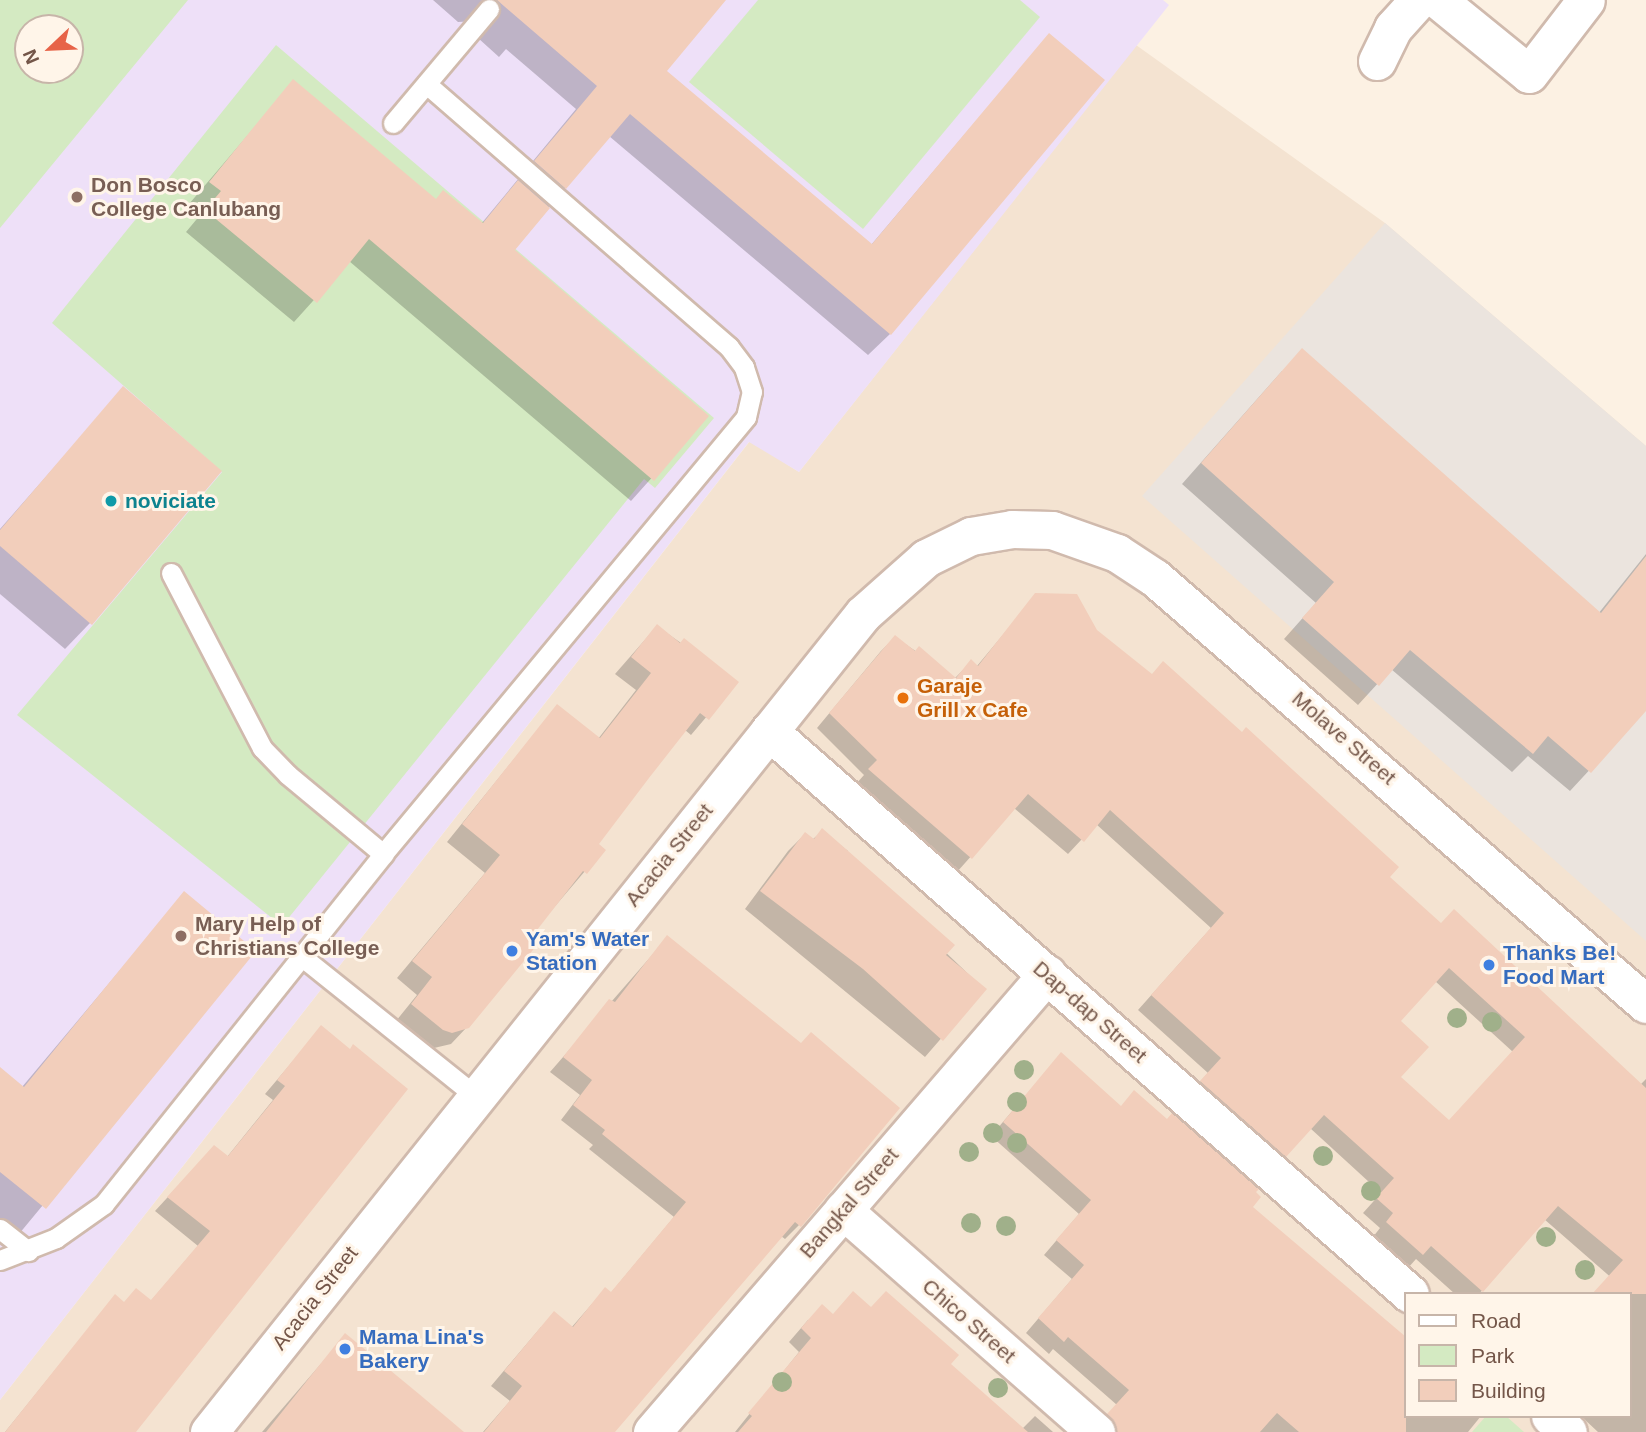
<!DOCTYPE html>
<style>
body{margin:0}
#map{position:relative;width:1646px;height:1432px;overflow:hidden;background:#fcf1e3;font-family:Helvetica,sans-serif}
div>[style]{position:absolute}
.residential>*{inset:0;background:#f4e3d1}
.industrial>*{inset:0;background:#ebe4de}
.education>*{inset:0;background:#eee0f8}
.green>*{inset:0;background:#d4eac2}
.shadow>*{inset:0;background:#0003}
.building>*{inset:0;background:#f2cebb}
.roads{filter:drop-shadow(2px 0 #d0baad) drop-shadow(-2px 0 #d0baad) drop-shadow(0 2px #d0baad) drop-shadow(0 -2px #d0baad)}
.service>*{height:19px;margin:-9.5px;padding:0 9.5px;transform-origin:9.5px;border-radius:9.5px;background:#fff}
.minor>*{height:37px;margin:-18.5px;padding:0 18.5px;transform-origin:18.5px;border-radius:18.5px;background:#fff}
.trees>*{width:20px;height:20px;margin:-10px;border-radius:50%;background:#a0b08a}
.dots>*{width:19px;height:19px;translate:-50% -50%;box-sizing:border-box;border:4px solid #fff5e9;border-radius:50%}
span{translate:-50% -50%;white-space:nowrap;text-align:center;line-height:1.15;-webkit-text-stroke:6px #fff5e9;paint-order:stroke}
.education-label{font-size:21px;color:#785e54;font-weight:700}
.left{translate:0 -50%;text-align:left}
.culture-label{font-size:21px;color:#0d838f;font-weight:700}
.food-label{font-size:21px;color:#c56008;font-weight:700}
.street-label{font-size:21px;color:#745649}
.shop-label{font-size:21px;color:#366cbe;font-weight:700}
.legend{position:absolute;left:1404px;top:1292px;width:228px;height:126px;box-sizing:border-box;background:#fff5e9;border:2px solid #c7b5a9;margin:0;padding:9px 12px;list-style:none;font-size:21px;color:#745649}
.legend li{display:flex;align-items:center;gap:14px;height:35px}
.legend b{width:35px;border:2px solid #c7b5a9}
.north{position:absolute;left:14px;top:14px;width:70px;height:70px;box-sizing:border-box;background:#fff5e9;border:2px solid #c7b5a9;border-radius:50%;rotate:247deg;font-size:19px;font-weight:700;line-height:28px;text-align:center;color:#745649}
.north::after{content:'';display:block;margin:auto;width:24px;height:32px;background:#e76348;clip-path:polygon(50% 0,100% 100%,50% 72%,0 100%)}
</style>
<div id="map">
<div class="residential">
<i style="clip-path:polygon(evenodd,1136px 45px,1385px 223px,1646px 446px,1646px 1432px,0 1432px,0 1400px,750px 441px,799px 472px,1136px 45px,1406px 1294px,1630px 1294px,1630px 1416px,1406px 1416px,1406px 1294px)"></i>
</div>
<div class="industrial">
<i style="clip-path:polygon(1385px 223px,1646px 446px,1646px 941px,1142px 496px)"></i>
</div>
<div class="education">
<i style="clip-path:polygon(evenodd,0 0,1163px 0,1169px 5px,799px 472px,749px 442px,0 1400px,0 0,28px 28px,70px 28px,70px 70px,28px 70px,28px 28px)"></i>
</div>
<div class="green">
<i style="clip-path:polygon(evenodd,0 0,188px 0,0 228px,0 0,70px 28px,70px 70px,28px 70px,28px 28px,70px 28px)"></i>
<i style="clip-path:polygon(758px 0,1020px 0,1040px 17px,863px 229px,689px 82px)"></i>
<i style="clip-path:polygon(276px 45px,714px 418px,655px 488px,644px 479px,282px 926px,17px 715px,222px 472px,52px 323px)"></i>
<i style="clip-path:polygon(1486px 1416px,1506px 1416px,1524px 1432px,1472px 1432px)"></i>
</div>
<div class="shadow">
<i style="clip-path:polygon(433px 0,724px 0,664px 71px,871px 245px,1049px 35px,890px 334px,868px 355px,609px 136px,512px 250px,707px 416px,631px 501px,349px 261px,294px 322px,186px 232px,201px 214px,189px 204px,293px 82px,435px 200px,481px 224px,576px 109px,506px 49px,499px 57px,478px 38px,476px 21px,458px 22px)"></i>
<i style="clip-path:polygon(1282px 371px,1598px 614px,1646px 554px,1646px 709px,1570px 791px,1528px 756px,1512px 772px,1391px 669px,1358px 705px,1284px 639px,1316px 603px,1182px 484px)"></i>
<i style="clip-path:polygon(123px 389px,90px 623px,65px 649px,0 594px,0 529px)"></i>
<i style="clip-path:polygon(evenodd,1036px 595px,1096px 631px,1441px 925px,1640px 1085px,1646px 1079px,1646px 1432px,1598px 1432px,1583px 1418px,1630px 1416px,1630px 1294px,1544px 1219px,1479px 1294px,1455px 1294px,1416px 1259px,1408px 1268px,1373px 1237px,1380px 1228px,1363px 1213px,1381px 1193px,1310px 1128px,1271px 1170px,1187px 1096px,1208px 1073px,1138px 1010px,1211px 928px,1096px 824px,1068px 854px,1014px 808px,957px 872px,856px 784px,864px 775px,817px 728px,881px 651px,895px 637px,955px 678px,971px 662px,977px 666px,1036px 595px,1435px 981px,1513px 1052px,1448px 1122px,1399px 1078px,1399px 1022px,1435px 981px)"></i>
<i style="clip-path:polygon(657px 626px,736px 682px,691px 735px,685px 730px,597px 844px,603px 850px,527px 939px,468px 1026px,451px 1044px,434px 1048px,396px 1021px,417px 995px,397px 978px,485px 873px,447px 842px,557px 706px,598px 739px,636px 690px,615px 674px)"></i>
<i style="clip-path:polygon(822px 831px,848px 851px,845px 856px,984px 989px,925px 1057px,745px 909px,788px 851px,805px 834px,812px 840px)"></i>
<i style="clip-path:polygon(184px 894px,253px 951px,19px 1234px,0 1218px,0 1069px,22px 1087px)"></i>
<i style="clip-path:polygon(667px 938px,799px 1225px,785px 1239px,781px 1236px,612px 1432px,483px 1432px,510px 1401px,491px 1386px,541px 1327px,571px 1328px,605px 1289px,610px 1294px,674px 1217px,589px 1149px,593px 1145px,561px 1120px,580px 1095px,550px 1072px)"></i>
<i style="clip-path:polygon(321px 1028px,132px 1432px,5px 1432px,115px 1296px,123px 1303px,150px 1302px,198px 1246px,155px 1211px,201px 1161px,227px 1157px,273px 1100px,265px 1094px)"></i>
<i style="clip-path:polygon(1061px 1054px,1120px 1107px,1250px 1207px,1406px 1341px,1406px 1416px,1481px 1416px,1468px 1432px,1112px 1432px,1101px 1422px,1117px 1405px,1053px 1349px,1049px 1354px,1026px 1333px,1072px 1279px,1044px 1255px,1079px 1214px,991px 1136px)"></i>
<i style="clip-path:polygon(832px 1315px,948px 1365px,1022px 1429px,1035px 1416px,1053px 1432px,735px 1432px,799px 1352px,789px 1342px,808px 1320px)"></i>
<i style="clip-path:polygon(345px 1336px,461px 1432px,262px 1432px)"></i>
</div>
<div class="building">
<i style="clip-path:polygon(497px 0,726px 0,667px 71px,872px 244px,1049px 33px,1105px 80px,891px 335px,630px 114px,566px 189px,534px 161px,597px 86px)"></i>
<i style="clip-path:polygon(293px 79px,436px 199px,443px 190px,483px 223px,518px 180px,550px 208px,515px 250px,709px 416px,654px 481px,369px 239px,317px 303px,205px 210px,221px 191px,209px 182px)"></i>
<i style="clip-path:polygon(1302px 348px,1601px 613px,1646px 556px,1646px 711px,1591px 773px,1548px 736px,1533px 754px,1410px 650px,1379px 686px,1302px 618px,1334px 582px,1201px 463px)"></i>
<i style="clip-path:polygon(123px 386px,222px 471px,92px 625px,0 546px,0 530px)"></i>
<i style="clip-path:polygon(evenodd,1035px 593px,1077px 594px,1097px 630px,1152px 674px,1163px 661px,1242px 732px,1246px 727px,1399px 867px,1390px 877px,1441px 923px,1454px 909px,1646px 1088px,1646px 1294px,1592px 1294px,1623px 1260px,1558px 1206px,1483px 1292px,1431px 1246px,1423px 1255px,1386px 1222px,1393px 1213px,1376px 1198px,1394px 1178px,1324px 1115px,1286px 1157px,1200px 1081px,1221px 1058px,1151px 995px,1224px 913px,1110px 810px,1084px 842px,1028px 794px,972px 859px,868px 769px,877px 760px,829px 713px,895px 635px,915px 651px,919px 646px,956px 678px,971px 659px,978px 666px,1035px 593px,1449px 968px,1525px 1037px,1449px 1120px,1401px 1077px,1429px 1047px,1401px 1021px,1449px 968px)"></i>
<i style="clip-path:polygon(657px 624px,680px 643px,684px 638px,739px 682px,709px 720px,700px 713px,649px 778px,599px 844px,606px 850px,587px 874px,583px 871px,530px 939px,537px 945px,469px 1028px,452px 1033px,443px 1030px,411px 1004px,432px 977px,412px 961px,500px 855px,462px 824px,557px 704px,600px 738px,651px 673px,631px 657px)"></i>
<i style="clip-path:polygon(822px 828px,955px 945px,946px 955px,987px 989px,943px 1041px,863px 969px,760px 891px,805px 832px,814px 839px)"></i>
<i style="clip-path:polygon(184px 891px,256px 951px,46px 1209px,0 1172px,0 1067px,24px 1087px)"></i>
<i style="clip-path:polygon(667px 935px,801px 1043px,811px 1032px,900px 1108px,801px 1227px,795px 1222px,615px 1432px,484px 1432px,522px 1386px,504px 1371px,554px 1311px,573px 1327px,605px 1287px,611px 1292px,686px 1202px,602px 1134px,605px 1130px,573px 1105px,592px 1080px,563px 1057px,609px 999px,615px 1002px)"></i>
<i style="clip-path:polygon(321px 1025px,350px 1049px,353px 1044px,408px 1089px,136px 1432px,5px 1432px,115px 1294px,124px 1302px,136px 1288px,151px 1300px,210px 1231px,167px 1197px,214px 1145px,228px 1156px,285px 1086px,277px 1080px)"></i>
<i style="clip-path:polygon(1061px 1052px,1121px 1106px,1134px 1090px,1167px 1119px,1172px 1113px,1259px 1189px,1256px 1192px,1261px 1197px,1253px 1207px,1406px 1337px,1406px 1432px,1299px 1432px,1277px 1413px,1260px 1432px,1116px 1432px,1107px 1414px,1129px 1390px,1068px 1337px,1064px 1342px,1038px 1318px,1084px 1265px,1056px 1240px,1091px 1200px,1003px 1122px)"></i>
<i style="clip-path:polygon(853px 1291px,871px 1307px,886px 1291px,959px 1355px,951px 1364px,1028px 1432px,738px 1432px,752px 1416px,748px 1413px,811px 1338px,801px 1328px,822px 1304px,833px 1314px)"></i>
<i style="clip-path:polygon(345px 1333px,419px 1394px,464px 1432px,266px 1432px)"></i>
</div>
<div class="roads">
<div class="service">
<i style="left:393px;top:123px;width:149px;rotate:-49.9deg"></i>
<i style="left:171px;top:573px;width:197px;rotate:62.5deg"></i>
<i style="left:262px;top:748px;width:37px;rotate:46deg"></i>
<i style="left:288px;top:775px;width:124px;rotate:39.7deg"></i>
<i style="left:301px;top:956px;width:224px;rotate:38.7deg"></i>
<i style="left:0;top:1229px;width:36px;rotate:38deg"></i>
<i style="left:0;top:1260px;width:60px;rotate:-21.4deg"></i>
<i style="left:56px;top:1238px;width:59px;rotate:-35.3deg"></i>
<i style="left:104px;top:1204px;width:448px;rotate:-51.4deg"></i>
<i style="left:383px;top:854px;width:568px;rotate:-50.28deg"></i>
<i style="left:746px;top:417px;width:26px;rotate:-77deg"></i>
<i style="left:752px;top:392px;width:26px;rotate:-108deg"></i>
<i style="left:744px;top:367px;width:25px;rotate:-127deg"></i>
<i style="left:729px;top:347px;width:401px;rotate:-139deg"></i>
</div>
<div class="minor">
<i style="left:1438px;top:0;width:117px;rotate:39.1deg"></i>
<i style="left:1529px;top:74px;width:93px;rotate:-52.4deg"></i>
<i style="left:1377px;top:61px;width:37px;rotate:-64deg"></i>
<i style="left:1393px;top:28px;width:38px;rotate:-48deg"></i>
<i style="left:769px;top:731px;width:853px;rotate:41.29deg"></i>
<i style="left:843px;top:1210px;width:337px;rotate:41.3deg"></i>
<i style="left:1550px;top:1416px;width:24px;rotate:42deg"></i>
<i style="left:209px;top:1432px;width:1047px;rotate:-51.36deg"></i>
<i style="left:863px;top:614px;width:84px;rotate:-41.6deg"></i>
<i style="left:926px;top:558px;width:50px;rotate:-26.1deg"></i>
<i style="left:971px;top:536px;width:42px;rotate:-9.7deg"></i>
<i style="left:1012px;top:529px;width:40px;rotate:1.4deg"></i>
<i style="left:1052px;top:530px;width:69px;rotate:19.5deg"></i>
<i style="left:1117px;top:553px;width:45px;rotate:33.3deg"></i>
<i style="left:1155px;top:578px;width:650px;rotate:40.95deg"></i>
<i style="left:652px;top:1432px;width:605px;rotate:-49.22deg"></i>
</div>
</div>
<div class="trees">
<i style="left:1457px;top:1018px"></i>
<i style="left:1492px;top:1022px"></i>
<i style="left:1024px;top:1070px"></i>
<i style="left:1017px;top:1102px"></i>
<i style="left:993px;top:1133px"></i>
<i style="left:1017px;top:1143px"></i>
<i style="left:969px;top:1152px"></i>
<i style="left:1323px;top:1156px"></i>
<i style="left:1371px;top:1191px"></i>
<i style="left:971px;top:1223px"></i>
<i style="left:1006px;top:1226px"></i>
<i style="left:1546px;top:1237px"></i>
<i style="left:1585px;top:1270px"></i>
<i style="left:782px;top:1382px"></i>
<i style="left:998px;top:1388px"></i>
</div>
<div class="dots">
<i style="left:77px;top:197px;background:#8d6e63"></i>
<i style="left:111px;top:501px;background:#0f9aa8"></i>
<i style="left:903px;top:698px;background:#e8710a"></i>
<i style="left:181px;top:936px;background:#8d6e63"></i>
<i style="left:512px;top:951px;background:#3f7fe0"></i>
<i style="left:1489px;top:965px;background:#3f7fe0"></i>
<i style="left:345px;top:1349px;background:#3f7fe0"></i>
</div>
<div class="education-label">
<span class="left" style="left:91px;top:197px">Don Bosco<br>College Canlubang</span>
<span class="left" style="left:195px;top:936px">Mary Help of<br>Christians College</span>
</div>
<div class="culture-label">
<span class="left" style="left:125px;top:501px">noviciate</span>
</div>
<div class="food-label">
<span class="left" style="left:917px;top:698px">Garaje<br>Grill x Cafe</span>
</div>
<div class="street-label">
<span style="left:1344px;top:738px;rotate:41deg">Molave Street</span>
<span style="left:669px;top:855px;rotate:-51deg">Acacia Street</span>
<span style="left:1090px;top:1012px;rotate:41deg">Dap-dap Street</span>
<span style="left:849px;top:1203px;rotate:-49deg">Bangkal Street</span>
<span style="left:315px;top:1298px;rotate:-52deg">Acacia Street</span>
<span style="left:969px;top:1321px;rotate:41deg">Chico Street</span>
</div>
<div class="shop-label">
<span class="left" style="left:526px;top:951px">Yam's Water<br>Station</span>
<span class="left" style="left:1503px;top:965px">Thanks Be!<br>Food Mart</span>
<span class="left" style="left:359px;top:1349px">Mama Lina's<br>Bakery</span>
</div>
<ul class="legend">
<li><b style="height:9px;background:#fff"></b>Road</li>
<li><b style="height:19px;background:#d4eac2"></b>Park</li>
<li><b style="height:19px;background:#f2cebb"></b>Building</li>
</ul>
<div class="north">N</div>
</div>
